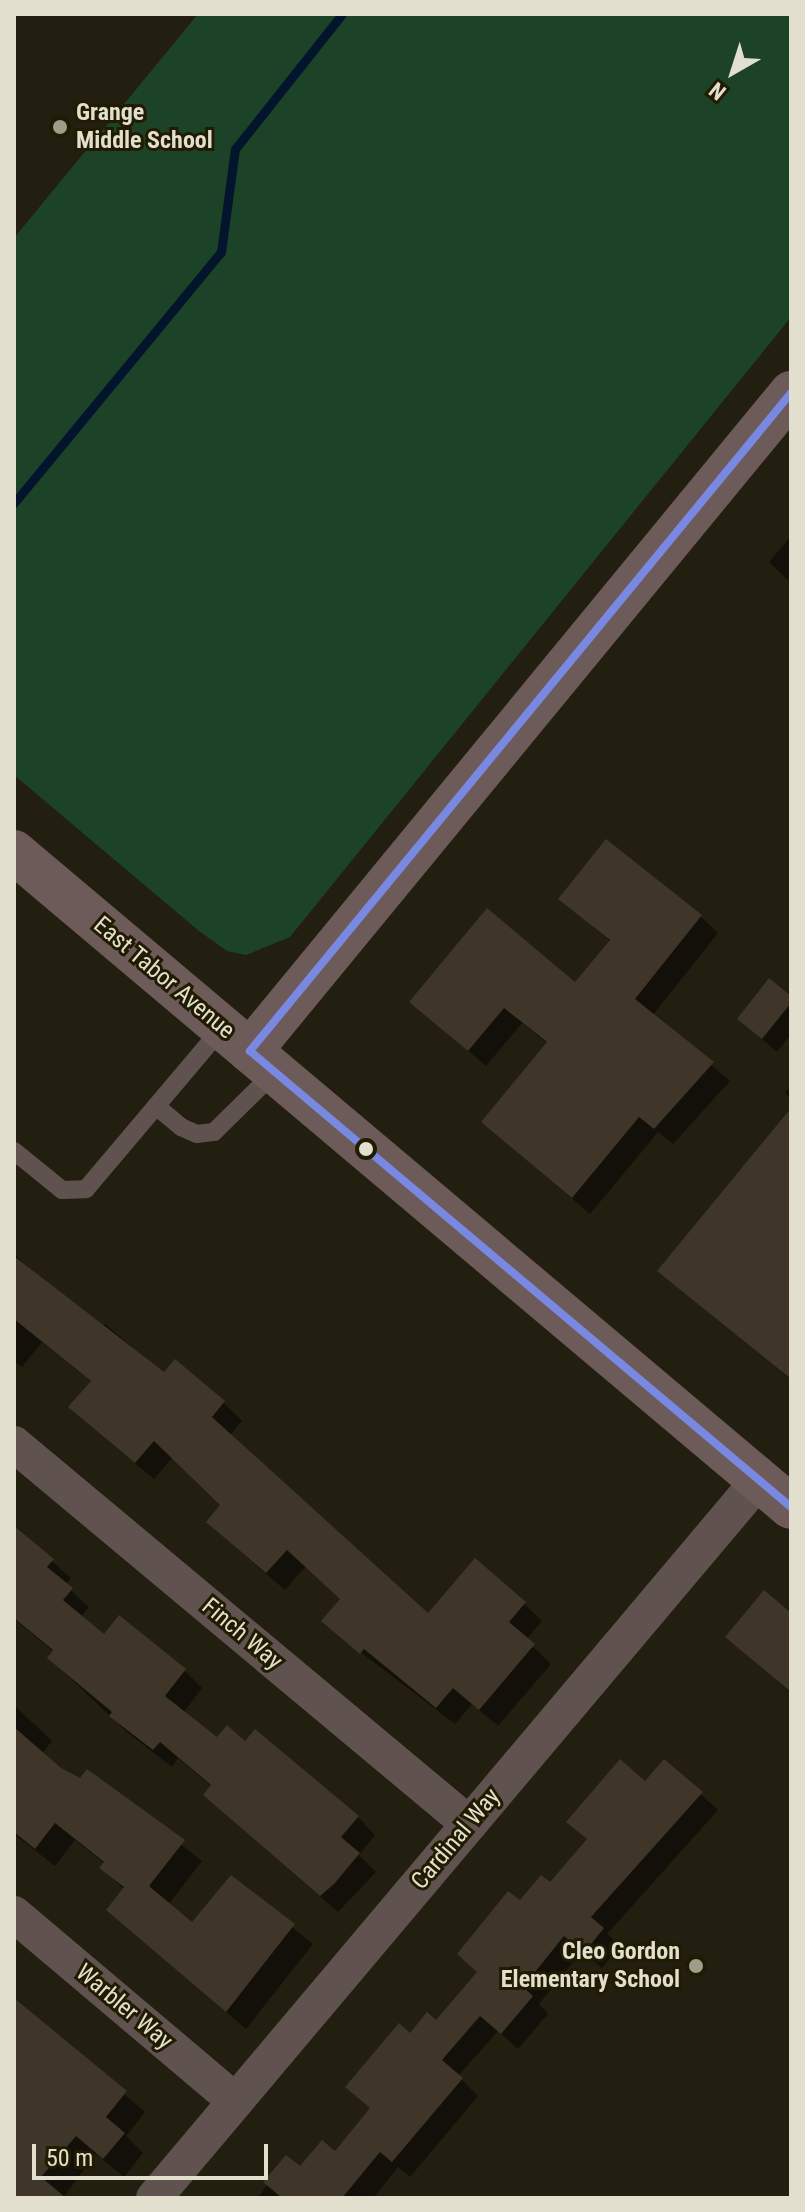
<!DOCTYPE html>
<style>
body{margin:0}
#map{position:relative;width:805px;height:2212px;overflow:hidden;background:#221f10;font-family:"Roboto Condensed",sans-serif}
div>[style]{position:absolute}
.green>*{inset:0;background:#1c4327}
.shadow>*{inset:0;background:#0007}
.stream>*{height:9px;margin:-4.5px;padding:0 4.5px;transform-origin:4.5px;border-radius:4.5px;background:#03152c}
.building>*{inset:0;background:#3f3528}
.lane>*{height:18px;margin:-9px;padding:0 9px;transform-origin:9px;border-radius:9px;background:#60524f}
.street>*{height:36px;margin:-18px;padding:0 18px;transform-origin:18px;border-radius:18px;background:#60524f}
.secondary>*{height:44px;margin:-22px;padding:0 22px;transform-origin:22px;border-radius:22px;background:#6d5b59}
.bus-1>*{height:8px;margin:-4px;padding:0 4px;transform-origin:4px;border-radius:4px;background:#7988e1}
.dots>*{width:22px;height:22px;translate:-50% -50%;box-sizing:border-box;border:4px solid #211b01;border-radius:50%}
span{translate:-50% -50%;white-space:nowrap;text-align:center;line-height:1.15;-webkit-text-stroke:6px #211b01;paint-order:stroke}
.poi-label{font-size:24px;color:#e2dfce;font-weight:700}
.left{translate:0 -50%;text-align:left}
.right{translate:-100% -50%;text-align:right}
.street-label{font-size:24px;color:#e2dfce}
.frame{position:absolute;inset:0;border:16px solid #e2dfce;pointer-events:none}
.north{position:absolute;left:693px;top:32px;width:80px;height:80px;-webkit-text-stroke:6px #211b01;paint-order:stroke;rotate:219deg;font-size:22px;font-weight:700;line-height:32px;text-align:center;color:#e2dfce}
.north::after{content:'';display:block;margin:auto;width:28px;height:36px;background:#e2dfce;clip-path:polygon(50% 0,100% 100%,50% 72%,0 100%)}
.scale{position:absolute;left:32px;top:2144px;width:236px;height:36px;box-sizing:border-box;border:4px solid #e2dfce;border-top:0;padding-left:10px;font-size:24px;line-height:28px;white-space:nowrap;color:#e2dfce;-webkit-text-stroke:6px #211b01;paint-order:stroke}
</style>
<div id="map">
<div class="green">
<i style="clip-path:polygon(198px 14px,791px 14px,791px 317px,290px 937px,246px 955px,227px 951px,199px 931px,14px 775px,14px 238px)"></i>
</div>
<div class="shadow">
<i style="clip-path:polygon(791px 536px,791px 583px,769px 562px)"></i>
<i style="clip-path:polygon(561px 899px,700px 916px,718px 933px,653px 1015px,730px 1081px,673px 1144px,658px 1132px,590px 1214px,483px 1122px,548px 1044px,522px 1023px,486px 1066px,411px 1002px,575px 985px,611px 942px)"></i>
<i style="clip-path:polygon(791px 998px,791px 1034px,777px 1052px,739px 1019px)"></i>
<i style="clip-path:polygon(791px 1086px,791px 1099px,785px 1093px)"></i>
<i style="clip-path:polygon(791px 1109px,791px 1380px,660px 1271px)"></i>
<i style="clip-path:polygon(14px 1254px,100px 1330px,105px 1324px,165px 1375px,176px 1362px,224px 1403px,242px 1421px,230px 1435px,428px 1616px,524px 1604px,542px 1621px,526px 1640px,551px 1664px,498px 1726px,472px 1704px,455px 1724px,342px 1638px,342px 1600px,306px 1566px,285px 1590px,226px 1539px,223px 1505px,173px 1457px,154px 1479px,89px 1425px,71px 1407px,92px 1382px,42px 1342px,22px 1367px,14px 1361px)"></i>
<i style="clip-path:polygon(14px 1528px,71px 1578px,65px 1585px,89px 1607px,81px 1617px,104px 1636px,184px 1670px,202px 1688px,183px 1713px,217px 1740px,245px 1744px,358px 1817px,375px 1835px,359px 1855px,376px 1872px,338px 1912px,223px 1812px,212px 1787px,178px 1758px,172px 1767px,129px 1734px,49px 1658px,54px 1652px,14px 1619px)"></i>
<i style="clip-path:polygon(791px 1616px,791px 1693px,728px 1637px)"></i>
<i style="clip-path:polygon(14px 1705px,52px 1741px,42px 1753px,60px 1769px,81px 1781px,88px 1772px,202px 1861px,168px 1905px,192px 1925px,231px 1878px,313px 1944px,246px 2029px,108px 1910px,124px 1889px,101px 1868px,105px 1864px,75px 1840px,55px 1866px,14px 1834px)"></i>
<i style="clip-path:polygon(665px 1762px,718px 1810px,607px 1934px,620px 1946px,602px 1968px,582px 1951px,539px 2004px,548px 2014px,518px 2049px,498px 2031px,458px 2076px,478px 2096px,410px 2177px,398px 2167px,373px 2198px,258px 2198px,286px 2157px,301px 2169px,335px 2154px,372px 2110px,348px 2087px,410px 2036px,437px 2023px,479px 1973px,520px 1903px,550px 1885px,588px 1840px,569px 1821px,646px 1784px)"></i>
<i style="clip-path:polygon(22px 2006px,145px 2112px,126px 2136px,143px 2153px,124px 2177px,96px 2154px,63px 2198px,14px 2198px,14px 2015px)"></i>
</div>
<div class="stream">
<i style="left:14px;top:503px;width:325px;rotate:-50.5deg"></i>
<i style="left:221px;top:252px;width:104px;rotate:-82.3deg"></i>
<i style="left:235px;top:149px;width:172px;rotate:-51.6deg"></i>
</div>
<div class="building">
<i style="clip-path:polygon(606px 839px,702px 915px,635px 999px,714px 1062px,654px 1129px,639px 1117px,572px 1198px,481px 1122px,547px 1042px,504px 1008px,468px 1051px,409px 1002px,487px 908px,575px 982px,610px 940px,558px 899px)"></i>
<i style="clip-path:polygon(769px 978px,791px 996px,791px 1003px,762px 1039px,737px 1019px)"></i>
<i style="clip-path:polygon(791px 1108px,791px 1379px,657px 1271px)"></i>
<i style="clip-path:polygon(14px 1256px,164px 1372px,175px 1359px,225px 1401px,212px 1417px,428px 1613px,475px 1558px,526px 1602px,509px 1622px,535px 1644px,479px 1710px,453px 1688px,436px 1708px,364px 1649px,360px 1654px,321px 1621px,340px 1599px,287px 1550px,266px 1573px,206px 1522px,220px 1505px,154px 1441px,135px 1463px,68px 1407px,91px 1381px,14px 1319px)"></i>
<i style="clip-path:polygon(14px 1526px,54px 1559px,47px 1567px,73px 1588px,63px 1600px,104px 1634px,119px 1615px,186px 1669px,165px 1696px,217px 1737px,227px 1725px,245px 1741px,255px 1729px,359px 1816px,341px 1837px,360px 1853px,334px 1884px,320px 1896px,203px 1795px,211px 1785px,160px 1742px,153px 1750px,109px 1716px,112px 1712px,47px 1658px,53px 1650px,14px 1618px)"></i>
<i style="clip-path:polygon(764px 1590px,791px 1613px,791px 1692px,725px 1637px)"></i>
<i style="clip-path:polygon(14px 1727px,61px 1768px,80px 1778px,87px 1769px,185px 1840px,149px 1886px,192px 1922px,231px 1875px,295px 1924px,226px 2012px,106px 1910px,124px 1887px,99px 1868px,104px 1862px,55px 1823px,35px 1849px,14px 1832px)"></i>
<i style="clip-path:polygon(620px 1759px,645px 1781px,664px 1759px,703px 1792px,591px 1917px,604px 1928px,584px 1953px,564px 1936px,523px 1987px,533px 1996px,501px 2034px,480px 2016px,442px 2060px,463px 2078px,392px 2162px,380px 2152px,342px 2198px,282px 2198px,263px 2182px,286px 2155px,300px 2166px,322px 2140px,335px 2151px,370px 2108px,345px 2087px,399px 2023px,410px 2033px,427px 2012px,436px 2020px,477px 1972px,457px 1954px,508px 1891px,520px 1900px,541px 1875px,550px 1882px,587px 1839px,566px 1822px)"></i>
<i style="clip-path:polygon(14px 1998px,127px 2091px,106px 2117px,125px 2133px,103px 2159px,76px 2136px,41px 2177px,66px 2198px,14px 2198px)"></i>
</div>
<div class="lane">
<i style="left:156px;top:1106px;width:33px;rotate:40deg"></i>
<i style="left:181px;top:1127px;width:17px;rotate:24deg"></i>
<i style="left:197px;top:1134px;width:17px;rotate:-7deg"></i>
<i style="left:214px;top:1132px;width:86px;rotate:-44.5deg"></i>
<i style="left:14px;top:1151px;width:62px;rotate:39.1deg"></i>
<i style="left:62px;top:1190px;width:24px;rotate:-2deg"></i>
<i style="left:86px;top:1189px;width:212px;rotate:-49.8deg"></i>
</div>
<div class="street">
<i style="left:14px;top:1444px;width:593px;rotate:39.87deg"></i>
<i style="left:14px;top:1914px;width:288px;rotate:40.2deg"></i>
<i style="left:154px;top:2198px;width:939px;rotate:-49.88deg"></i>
</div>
<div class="secondary">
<i style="left:14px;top:852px;width:1016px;rotate:40.13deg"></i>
<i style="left:250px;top:1051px;width:852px;rotate:-50.57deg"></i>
</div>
<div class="bus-1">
<i style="left:791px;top:393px;width:852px;rotate:129.43deg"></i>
<i style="left:250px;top:1051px;width:708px;rotate:40.13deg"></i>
</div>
<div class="dots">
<i style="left:60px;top:127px;background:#9f9c8c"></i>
<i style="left:366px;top:1149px;background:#e2dfce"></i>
<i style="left:696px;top:1966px;background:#9f9c8c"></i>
</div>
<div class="poi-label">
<span class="left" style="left:76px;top:127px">Grange<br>Middle School</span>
<span class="right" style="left:680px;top:1966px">Cleo Gordon<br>Elementary School</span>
</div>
<div class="street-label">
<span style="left:164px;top:978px;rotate:40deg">East Tabor Avenue</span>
<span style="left:242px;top:1634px;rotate:40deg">Finch Way</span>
<span style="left:456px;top:1839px;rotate:-50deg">Cardinal Way</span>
<span style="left:124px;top:2007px;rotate:40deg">Warbler Way</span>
</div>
<div class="frame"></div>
<div class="north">N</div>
<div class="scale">50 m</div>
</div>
